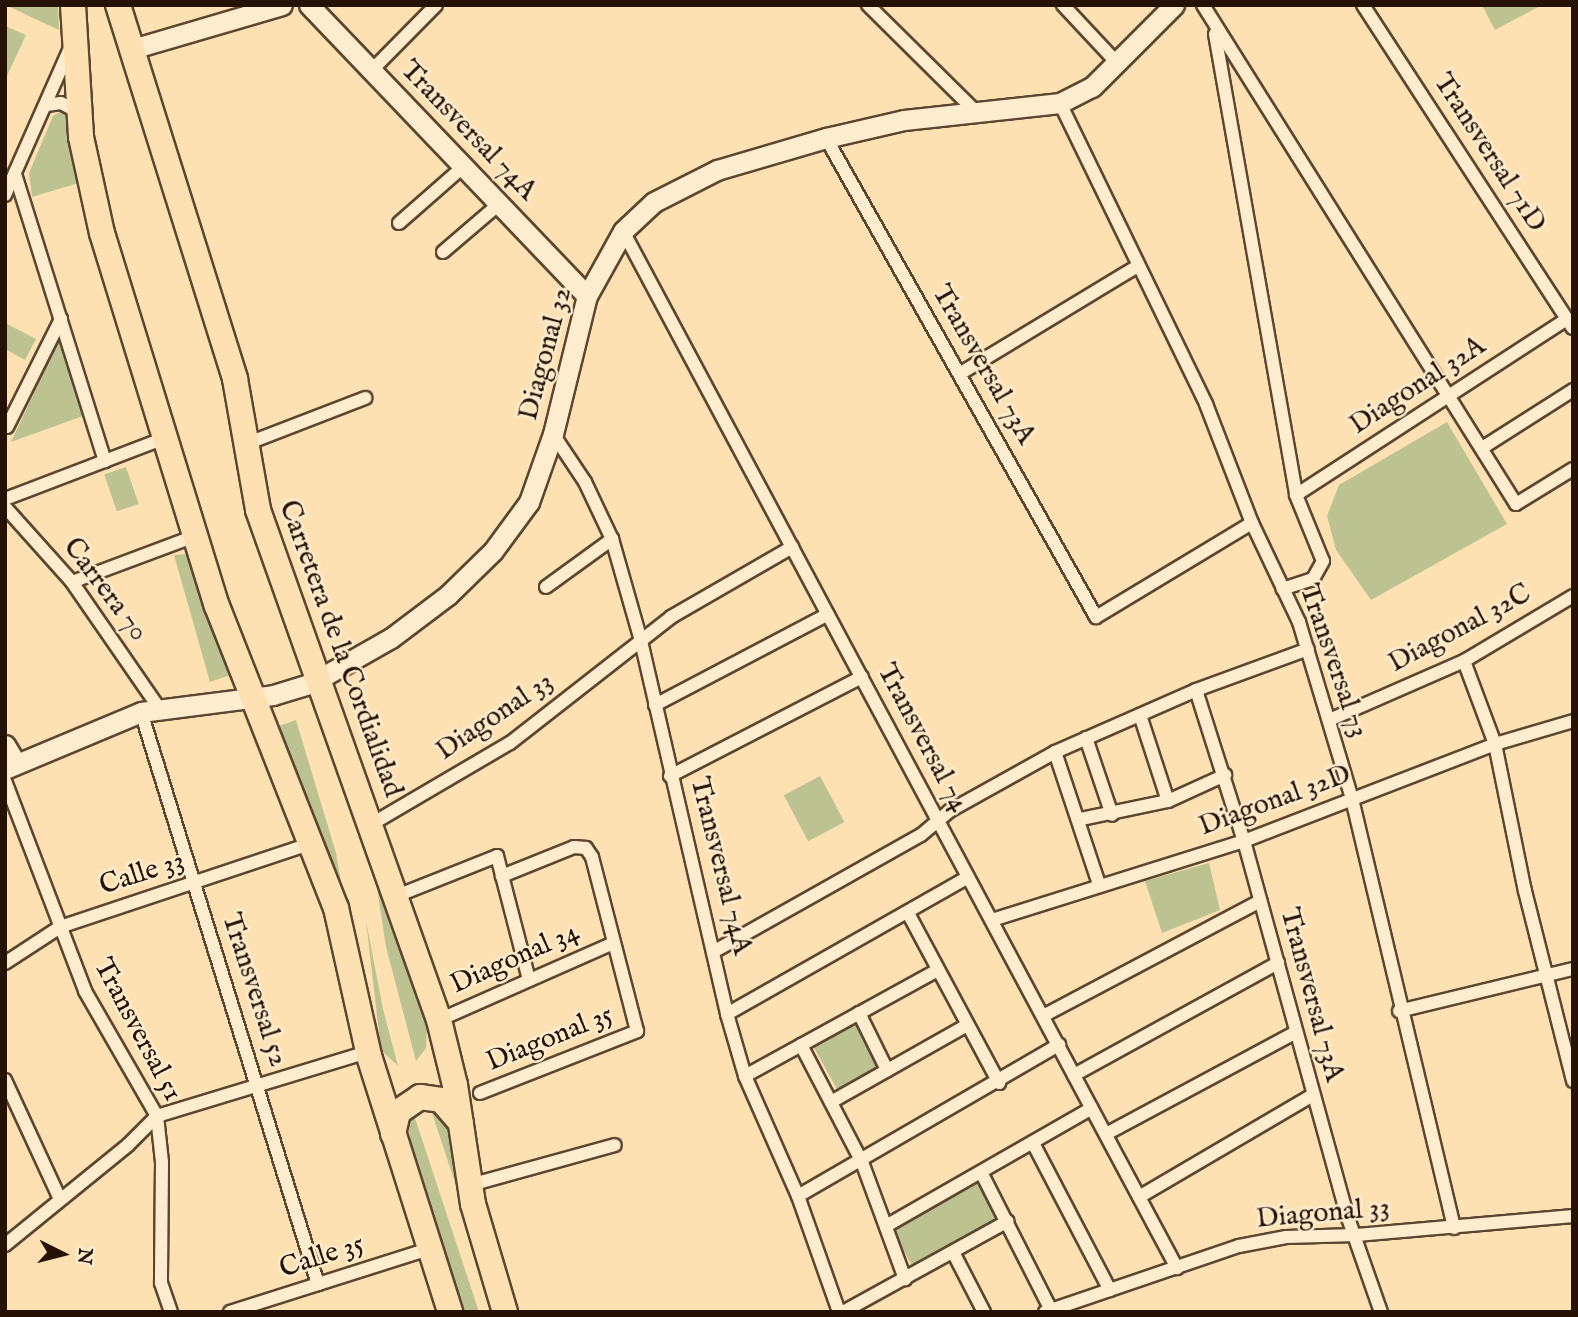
<!DOCTYPE html>
<style>
body{margin:0}
#map{position:relative;width:1578px;height:1317px;overflow:hidden;background:#fee1b3;font-family:"IM FELL English",serif}
div>[style]{position:absolute}
.green>*{inset:0;background:#bcc390;transform-origin:0 0}
.roads{filter:drop-shadow(2px 0 #5c4630) drop-shadow(-2px 0 #5c4630) drop-shadow(0 2px #5c4630) drop-shadow(0 -2px #5c4630)}
.street>*{height:12px;margin:-6px;padding:0 6px;transform-origin:6px;border-radius:6px;background:#feecce}
.secondary>*{height:19px;margin:-9.5px;padding:0 9.5px;transform-origin:9.5px;border-radius:9.5px;background:#feecce}
.highway>*{height:24px;margin:-12px;padding:0 12px;transform-origin:12px;border-radius:12px;background:#fee1b3}
span{translate:-50% -50%;white-space:nowrap;text-align:center;line-height:1.15;-webkit-text-stroke:5px #feecce;paint-order:stroke}
.street-label{font-size:28px;color:#261205}
.frame{position:absolute;inset:0;border:7px solid #261205;pointer-events:none}
.north{position:absolute;left:28px;top:1219px;width:70px;height:70px;-webkit-text-stroke:5px #feecce;paint-order:stroke;rotate:96deg;font-size:19px;font-weight:700;line-height:28px;text-align:center;color:#261205}
.north::after{content:'';display:block;margin:auto;width:24px;height:32px;background:#261205;clip-path:polygon(50% 0,100% 100%,50% 72%,0 100%)}
</style>
<div id="map">
<div class="green">
<i style="clip-path:polygon(6px 5px,58px 5px,59px 30px,33px 18px)"></i>
<i style="clip-path:polygon(1482px 5px,1542px 5px,1495px 30px)"></i>
<i style="clip-path:polygon(5px 26px,26px 35px,5px 80px)"></i>
<i style="clip-path:polygon(64px 110px,71px 113px,82px 182px,32px 197px,29px 173px,53px 116px)"></i>
<i style="clip-path:polygon(5px 323px,36px 339px,25px 360px,5px 349px)"></i>
<i style="clip-path:polygon(59px 339px,83px 416px,11px 442px)"></i>
<i style="clip-path:polygon(1447px 422px,1507px 524px,1371px 600px,1336px 550px,1327px 516px,1339px 485px)"></i>
<i style="left:126px;top:467px;width:39px;height:23px;rotate:71deg"></i>
<i style="clip-path:polygon(188px 554px,233px 674px,210px 682px,174px 555px)"></i>
<i style="clip-path:polygon(296px 720px,336px 853px,349px 927px,273px 728px)"></i>
<i style="left:820px;top:776px;width:52px;height:41px;rotate:62deg"></i>
<i style="clip-path:polygon(1209px 863px,1220px 910px,1162px 933px,1145px 881px)"></i>
<i style="clip-path:polygon(381px 886px,427px 1029px,426px 1048px,416px 1061px,386px 947px,377px 888px)"></i>
<i style="clip-path:polygon(366px 921px,383px 1009px,398px 1066px,381px 1050px)"></i>
<i style="left:857px;top:1020px;width:54px;height:51px;rotate:61deg"></i>
<i style="clip-path:polygon(430px 1107px,448px 1120px,469px 1225px)"></i>
<i style="clip-path:polygon(413px 1112px,479px 1312px,458px 1312px,410px 1139px,408px 1123px)"></i>
<i style="left:978px;top:1179px;width:47px;height:99px;rotate:62deg"></i>
</div>
<div class="roads">
<div class="street">
<i style="left:868px;top:5px;width:152px;rotate:44.7deg"></i>
<i style="left:1063px;top:5px;width:79px;rotate:47deg"></i>
<i style="left:1203px;top:5px;width:589px;rotate:57.9deg"></i>
<i style="left:1516px;top:504px;width:67px;rotate:-31.6deg"></i>
<i style="left:1363px;top:5px;width:385px;rotate:57deg"></i>
<i style="left:1215px;top:34px;width:468px;rotate:80deg"></i>
<i style="left:1296px;top:495px;width:71px;rotate:67.8deg"></i>
<i style="left:1323px;top:561px;width:21px;rotate:119deg"></i>
<i style="left:1313px;top:579px;width:32px;rotate:162deg"></i>
<i style="left:372px;top:70px;width:91px;rotate:-45.4deg"></i>
<i style="left:1060px;top:103px;width:335px;rotate:64.1deg"></i>
<i style="left:1206px;top:404px;width:128px;rotate:68.9deg"></i>
<i style="left:1252px;top:523px;width:110px;rotate:64.6deg"></i>
<i style="left:1299px;top:622px;width:185px;rotate:73.3deg"></i>
<i style="left:1352px;top:799px;width:441px;rotate:76.6deg"></i>
<i style="left:47px;top:105px;width:14px;rotate:-8deg"></i>
<i style="left:61px;top:103px;width:19px;rotate:28deg"></i>
<i style="left:826px;top:138px;width:550px;rotate:60.59deg"></i>
<i style="left:1096px;top:617px;width:182px;rotate:-31.1deg"></i>
<i style="left:15px;top:174px;width:301px;rotate:72.6deg"></i>
<i style="left:5px;top:195px;width:161px;rotate:-66.1deg"></i>
<i style="left:399px;top:223px;width:86px;rotate:-41.2deg"></i>
<i style="left:623px;top:231px;width:1176px;rotate:61.89deg"></i>
<i style="left:443px;top:252px;width:74px;rotate:-40.6deg"></i>
<i style="left:961px;top:373px;width:207px;rotate:-31.2deg"></i>
<i style="left:7px;top:427px;width:121px;rotate:-63.4deg"></i>
<i style="left:553px;top:434px;width:58px;rotate:56.3deg"></i>
<i style="left:585px;top:482px;width:63px;rotate:64.7deg"></i>
<i style="left:612px;top:539px;width:106px;rotate:74.1deg"></i>
<i style="left:641px;top:641px;width:383px;rotate:77deg"></i>
<i style="left:727px;top:1014px;width:65px;rotate:73.8deg"></i>
<i style="left:745px;top:1076px;width:131px;rotate:66.2deg"></i>
<i style="left:798px;top:1196px;width:123px;rotate:70.5deg"></i>
<i style="left:246px;top:444px;width:128px;rotate:-21.1deg"></i>
<i style="left:1482px;top:448px;width:108px;rotate:-32.5deg"></i>
<i style="left:1296px;top:495px;width:323px;rotate:-33deg"></i>
<i style="left:5px;top:499px;width:171px;rotate:-20.9deg"></i>
<i style="left:5px;top:507px;width:101px;rotate:48.2deg"></i>
<i style="left:72px;top:582px;width:153px;rotate:55.4deg"></i>
<i style="left:72px;top:582px;width:131px;rotate:-20.5deg"></i>
<i style="left:546px;top:587px;width:82px;rotate:-36deg"></i>
<i style="left:1464px;top:661px;width:89px;rotate:69.5deg"></i>
<i style="left:1495px;top:744px;width:150px;rotate:78.5deg"></i>
<i style="left:1525px;top:891px;width:196px;rotate:75.8deg"></i>
<i style="left:1196px;top:690px;width:158px;rotate:72.4deg"></i>
<i style="left:1244px;top:841px;width:391px;rotate:74.6deg"></i>
<i style="left:1348px;top:1218px;width:100px;rotate:70.7deg"></i>
<i style="left:655px;top:705px;width:195px;rotate:-27.7deg"></i>
<i style="left:141px;top:712px;width:599px;rotate:72.81deg"></i>
<i style="left:1140px;top:715px;width:90px;rotate:72deg"></i>
<i style="left:1329px;top:720px;width:147px;rotate:-23.6deg"></i>
<i style="left:1464px;top:661px;width:127px;rotate:-30.8deg"></i>
<i style="left:1086px;top:738px;width:81px;rotate:71.3deg"></i>
<i style="left:1055px;top:752px;width:139px;rotate:71.6deg"></i>
<i style="left:670px;top:776px;width:216px;rotate:-27.3deg"></i>
<i style="left:5px;top:781px;width:225px;rotate:69.1deg"></i>
<i style="left:85px;top:991px;width:144px;rotate:60.1deg"></i>
<i style="left:157px;top:1116px;width:46px;rotate:83.8deg"></i>
<i style="left:162px;top:1162px;width:121px;rotate:90.5deg"></i>
<i style="left:161px;top:1283px;width:31px;rotate:71deg"></i>
<i style="left:1081px;top:819px;width:89px;rotate:-11.7deg"></i>
<i style="left:1168px;top:801px;width:63px;rotate:-24.5deg"></i>
<i style="left:370px;top:825px;width:162px;rotate:-30.4deg"></i>
<i style="left:510px;top:743px;width:204px;rotate:-38deg"></i>
<i style="left:671px;top:617px;width:140px;rotate:-30deg"></i>
<i style="left:394px;top:897px;width:111px;rotate:-21.7deg"></i>
<i style="left:497px;top:856px;width:128px;rotate:75.5deg"></i>
<i style="left:908px;top:913px;width:193px;rotate:61.8deg"></i>
<i style="left:992px;top:920px;width:264px;rotate:-17.4deg"></i>
<i style="left:1244px;top:841px;width:269px;rotate:-21.1deg"></i>
<i style="left:1495px;top:744px;width:81px;rotate:-16.4deg"></i>
<i style="left:713px;top:952px;width:239px;rotate:-29.4deg"></i>
<i style="left:921px;top:835px;width:39px;rotate:-40deg"></i>
<i style="left:951px;top:810px;width:119px;rotate:-29.1deg"></i>
<i style="left:1055px;top:752px;width:154px;rotate:-23.7deg"></i>
<i style="left:1196px;top:690px;width:119px;rotate:-20.1deg"></i>
<i style="left:5px;top:963px;width:66px;rotate:-33.2deg"></i>
<i style="left:60px;top:927px;width:254px;rotate:-18.4deg"></i>
<i style="left:1399px;top:1011px;width:179px;rotate:-13.6deg"></i>
<i style="left:859px;top:1013px;width:64px;rotate:63.8deg"></i>
<i style="left:727px;top:1014px;width:277px;rotate:-29.6deg"></i>
<i style="left:1043px;top:1016px;width:246px;rotate:-27.9deg"></i>
<i style="left:439px;top:1020px;width:188px;rotate:-23.8deg"></i>
<i style="left:801px;top:1045px;width:132px;rotate:62.5deg"></i>
<i style="left:862px;top:1162px;width:125px;rotate:69.8deg"></i>
<i style="left:1074px;top:1075px;width:233px;rotate:-28.8deg"></i>
<i style="left:745px;top:1076px;width:220px;rotate:-28.8deg"></i>
<i style="left:5px;top:1080px;width:131px;rotate:65.2deg"></i>
<i style="left:480px;top:1093px;width:169px;rotate:-21.5deg"></i>
<i style="left:637px;top:1031px;width:180px;rotate:-104.5deg"></i>
<i style="left:592px;top:857px;width:11px;rotate:-124deg"></i>
<i style="left:586px;top:848px;width:12px;rotate:-175deg"></i>
<i style="left:574px;top:847px;width:78px;rotate:158.1deg"></i>
<i style="left:831px;top:1102px;width:156px;rotate:-29.5deg"></i>
<i style="left:1106px;top:1134px;width:213px;rotate:-28.2deg"></i>
<i style="left:1033px;top:1143px;width:166px;rotate:62.4deg"></i>
<i style="left:982px;top:1174px;width:153px;rotate:63.1deg"></i>
<i style="left:470px;top:1185px;width:150px;rotate:-15.4deg"></i>
<i style="left:798px;top:1196px;width:302px;rotate:-30.1deg"></i>
<i style="left:1139px;top:1197px;width:202px;rotate:-30.4deg"></i>
<i style="left:886px;top:1226px;width:237px;rotate:-29.8deg"></i>
<i style="left:5px;top:1245px;width:159px;rotate:-39.1deg"></i>
<i style="left:128px;top:1145px;width:41px;rotate:-45deg"></i>
<i style="left:157px;top:1116px;width:220px;rotate:-16.9deg"></i>
<i style="left:953px;top:1252px;width:68px;rotate:62.7deg"></i>
<i style="left:230px;top:1312px;width:209px;rotate:-17.6deg"></i>
<i style="left:843px;top:1312px;width:188px;rotate:-28.9deg"></i>
<i style="left:1045px;top:1312px;width:205px;rotate:-18.8deg"></i>
<i style="left:1239px;top:1246px;width:48px;rotate:-10.8deg"></i>
<i style="left:1286px;top:1237px;width:71px;rotate:-1.6deg"></i>
<i style="left:1357px;top:1235px;width:217px;rotate:-5deg"></i>
</div>
<div class="secondary">
<i style="left:309px;top:5px;width:402px;rotate:46.3deg"></i>
<i style="left:132px;top:49px;width:156px;rotate:-16.3deg"></i>
<i style="left:5px;top:745px;width:21px;rotate:59deg"></i>
<i style="left:5px;top:769px;width:147px;rotate:-22.7deg"></i>
<i style="left:141px;top:712px;width:133px;rotate:-7.3deg"></i>
<i style="left:273px;top:695px;width:39px;rotate:-17deg"></i>
<i style="left:310px;top:684px;width:93px;rotate:-29.6deg"></i>
<i style="left:391px;top:638px;width:71px;rotate:-37deg"></i>
<i style="left:448px;top:595px;width:63px;rotate:-44.4deg"></i>
<i style="left:493px;top:551px;width:61px;rotate:-53.7deg"></i>
<i style="left:529px;top:502px;width:72px;rotate:-70.6deg"></i>
<i style="left:553px;top:434px;width:142px;rotate:-76.2deg"></i>
<i style="left:587px;top:296px;width:74px;rotate:-61deg"></i>
<i style="left:623px;top:231px;width:42px;rotate:-43.1deg"></i>
<i style="left:654px;top:202px;width:71px;rotate:-26.9deg"></i>
<i style="left:717px;top:170px;width:114px;rotate:-16.4deg"></i>
<i style="left:826px;top:138px;width:80px;rotate:-13deg"></i>
<i style="left:904px;top:120px;width:157px;rotate:-6.2deg"></i>
<i style="left:1060px;top:103px;width:36px;rotate:-27deg"></i>
<i style="left:1092px;top:87px;width:116px;rotate:-45deg"></i>
</div>
<div class="highway">
<i style="left:73px;top:5px;width:132px;rotate:86.5deg"></i>
<i style="left:81px;top:137px;width:98px;rotate:77.7deg"></i>
<i style="left:102px;top:233px;width:390px;rotate:72.9deg"></i>
<i style="left:217px;top:606px;width:325px;rotate:68.5deg"></i>
<i style="left:336px;top:908px;width:152px;rotate:77.4deg"></i>
<i style="left:369px;top:1056px;width:269px;rotate:72.4deg"></i>
<i style="left:118px;top:5px;width:392px;rotate:72.6deg"></i>
<i style="left:235px;top:379px;width:133px;rotate:80deg"></i>
<i style="left:258px;top:510px;width:541px;rotate:70.46deg"></i>
<i style="left:439px;top:1020px;width:67px;rotate:76.2deg"></i>
<i style="left:455px;top:1085px;width:120px;rotate:81.4deg"></i>
<i style="left:473px;top:1204px;width:113px;rotate:73.5deg"></i>
<i style="left:393px;top:1134px;width:23px;rotate:-77deg"></i>
<i style="left:398px;top:1112px;width:27px;rotate:-34deg"></i>
<i style="left:420px;top:1097px;width:21px;rotate:8deg"></i>
<i style="left:441px;top:1100px;width:30px;rotate:49deg"></i>
</div>
</div>
<div class="street-label">
<span style="left:468px;top:131px;rotate:46deg">Transversal 74A</span>
<span style="left:1489px;top:153px;rotate:57deg">Transversal 71D</span>
<span style="left:546px;top:354px;rotate:-75deg">Diagonal 32</span>
<span style="left:983px;top:365px;rotate:60deg">Transversal 73A</span>
<span style="left:1418px;top:386px;rotate:-33deg">Diagonal 32A</span>
<span style="left:105px;top:590px;rotate:53deg">Carrera 70</span>
<span style="left:1460px;top:629px;rotate:-28deg">Diagonal 32C</span>
<span style="left:340px;top:649px;rotate:70deg">Carretera de la Cordialidad</span>
<span style="left:1333px;top:661px;rotate:71deg">Transversal 73</span>
<span style="left:495px;top:717px;rotate:-34deg">Diagonal 33</span>
<span style="left:922px;top:738px;rotate:62deg">Transversal 74</span>
<span style="left:1275px;top:801px;rotate:-20deg">Diagonal 32D</span>
<span style="left:720px;top:866px;rotate:76deg">Transversal 74A</span>
<span style="left:142px;top:874px;rotate:-18deg">Calle 33</span>
<span style="left:515px;top:959px;rotate:-24deg">Diagonal 34</span>
<span style="left:254px;top:990px;rotate:72deg">Transversal 52</span>
<span style="left:1311px;top:995px;rotate:75deg">Transversal 73A</span>
<span style="left:137px;top:1030px;rotate:62deg">Transversal 51</span>
<span style="left:550px;top:1039px;rotate:-22deg">Diagonal 35</span>
<span style="left:1323px;top:1214px;rotate:-5deg">Diagonal 33</span>
<span style="left:322px;top:1257px;rotate:-18deg">Calle 35</span>
</div>
<div class="frame"></div>
<div class="north">N</div>
</div>
